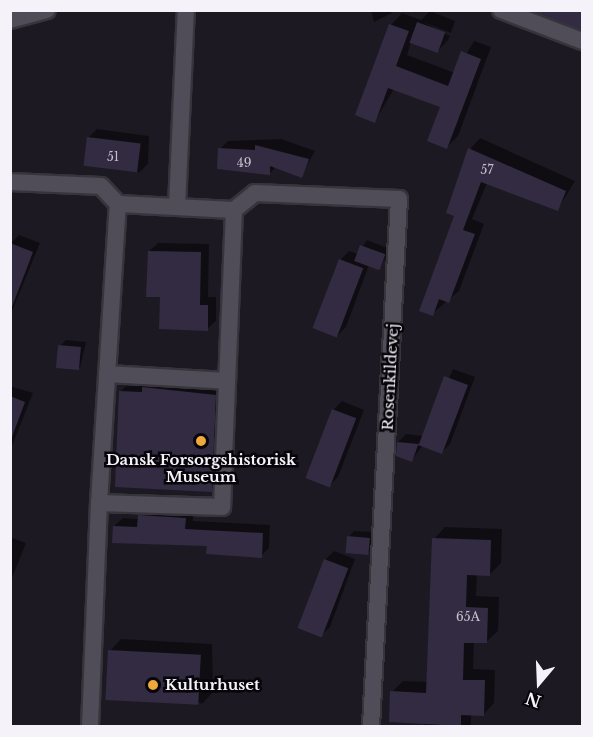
<!DOCTYPE html>
<style>
body{margin:0}
#map{position:relative;width:593px;height:737px;overflow:hidden;background:#1d1923;font-family:"Libre Baskerville",serif}
div>[style]{position:absolute}
.shadow>*{inset:0;background:#0007}
.building>*{inset:0;background:#332b41;transform-origin:0 0}
.roads{filter:drop-shadow(2px 0 #37343c) drop-shadow(-2px 0 #37343c) drop-shadow(0 2px #37343c) drop-shadow(0 -2px #37343c)}
.minor>*{height:16px;margin:-8px;padding:0 8px;transform-origin:8px;border-radius:8px;background:#504c58}
.dots>*{width:16px;height:16px;translate:-50% -50%;box-sizing:border-box;border:3px solid #070509;border-radius:50%}
span{translate:-50% -50%;white-space:nowrap;text-align:center;line-height:1.15;-webkit-text-stroke:5px #070509;paint-order:stroke}
.number-label{font-size:12px;color:#c4c0cc}
.number-label span{-webkit-text-stroke-width:0}
.street-label{font-size:15px;color:#f5f2fa}
.poi-label{font-size:15px;color:#f5f2fa;font-weight:700}
.left{translate:0 -50%;text-align:left}
.frame{position:absolute;inset:0;border:12px solid #f5f2fa;pointer-events:none}
.north{position:absolute;left:509px;top:653px;width:60px;height:60px;-webkit-text-stroke:4px #070509;paint-order:stroke;rotate:199deg;font-size:16px;font-weight:700;line-height:24px;text-align:center;color:#f5f2fa}
.north::after{content:'';display:block;margin:auto;width:21px;height:27px;background:#f5f2fa;clip-path:polygon(50% 0,100% 100%,50% 72%,0 100%)}
</style>
<div id="map">
<div class="shadow">
<i style="clip-path:polygon(371px 10px,391px 10px,392px 13px,374px 22px)"></i>
<i style="clip-path:polygon(430px 11px,455px 21px,451px 33px,423px 22px,450px 36px,448px 40px,437px 52px,411px 42px,407px 55px,455px 73px,474px 41px,491px 47px,458px 136px,447px 147px,442px 106px,394px 89px,375px 121px,391px 25px,402px 13px,421px 20px)"></i>
<i style="clip-path:polygon(97px 129px,149px 136px,148px 164px,139px 173px,88px 138px)"></i>
<i style="clip-path:polygon(480px 138px,575px 181px,558px 209px,487px 183px,472px 219px,484px 224px,459px 291px,432px 314px,456px 216px,448px 213px,470px 149px)"></i>
<i style="clip-path:polygon(281px 139px,315px 151px,301px 176px,276px 167px,269px 174px,220px 149px,228px 141px)"></i>
<i style="clip-path:polygon(19px 235px,40px 243px,10px 316px,10px 244px)"></i>
<i style="clip-path:polygon(367px 240px,390px 249px,379px 269px,369px 265px,346px 327px,337px 336px,340px 260px,349px 251px,358px 254px)"></i>
<i style="clip-path:polygon(158px 243px,209px 244px,208px 297px,216px 297px,216px 321px,207px 329px,161px 296px,149px 251px)"></i>
<i style="clip-path:polygon(66px 340px,86px 342px,80px 368px,60px 346px)"></i>
<i style="clip-path:polygon(453px 369px,475px 377px,450px 444px,442px 452px,423px 445px,412px 460px,398px 442px,406px 434px,423px 436px)"></i>
<i style="clip-path:polygon(132px 380px,227px 384px,223px 479px,211px 490px,121px 391px)"></i>
<i style="clip-path:polygon(10px 386px,33px 393px,10px 451px)"></i>
<i style="clip-path:polygon(342px 401px,364px 410px,338px 477px,330px 485px,333px 410px)"></i>
<i style="clip-path:polygon(148px 508px,194px 510px,193px 521px,270px 525px,269px 548px,261px 556px,114px 526px,123px 518px,139px 519px)"></i>
<i style="clip-path:polygon(445px 527px,502px 529px,501px 563px,490px 574px,477px 574px,476px 596px,499px 597px,498px 631px,486px 642px,474px 641px,473px 669px,495px 670px,494px 703px,483px 715px,471px 714px,471px 726px,426px 726px,392px 692px,403px 681px,428px 682px,434px 539px)"></i>
<i style="clip-path:polygon(354px 531px,376px 532px,369px 553px,349px 537px)"></i>
<i style="clip-path:polygon(10px 537px,26px 543px,10px 583px)"></i>
<i style="clip-path:polygon(334px 551px,355px 559px,330px 627px,322px 635px,325px 560px)"></i>
<i style="clip-path:polygon(121px 639px,212px 644px,213px 692px,202px 704px,110px 651px)"></i>
</div>
<div class="building">
<i style="clip-path:polygon(532px 10px,582px 10px,582px 30px,532px 11px)"></i>
<i style="left:417px;top:22px;width:30px;height:22px;rotate:20deg"></i>
<i style="clip-path:polygon(389px 24px,409px 31px,396px 66px,448px 86px,461px 51px,481px 59px,447px 149px,427px 141px,440px 107px,388px 88px,375px 123px,355px 115px)"></i>
<i style="left:87px;top:137px;width:54px;height:29px;rotate:7deg"></i>
<i style="clip-path:polygon(255px 145px,309px 159px,302px 178px,270px 166px,270px 175px,217px 169px,218px 148px,255px 150px)"></i>
<i style="clip-path:polygon(468px 148px,566px 191px,558px 211px,481px 182px,463px 230px,475px 234px,449px 303px,439px 299px,433px 316px,419px 311px,454px 216px,446px 213px)"></i>
<i style="clip-path:polygon(10px 243px,33px 252px,12px 307px,10px 307px)"></i>
<i style="left:360px;top:245px;width:27px;height:17px;rotate:20deg"></i>
<i style="clip-path:polygon(148px 251px,201px 252px,200px 305px,208px 305px,208px 331px,159px 329px,160px 297px,146px 297px)"></i>
<i style="left:339px;top:259px;width:26px;height:74px;rotate:21deg"></i>
<i style="left:58px;top:345px;width:23px;height:23px;rotate:5deg"></i>
<i style="clip-path:polygon(444px 376px,468px 385px,442px 454px,418px 445px,412px 462px,396px 456px,397px 442px,419px 444px)"></i>
<i style="clip-path:polygon(142px 387px,216px 395px,212px 492px,115px 487px,119px 391px,142px 392px)"></i>
<i style="clip-path:polygon(10px 396px,25px 402px,12px 437px,10px 437px)"></i>
<i style="left:332px;top:409px;width:26px;height:74px;rotate:21deg"></i>
<i style="clip-path:polygon(138px 515px,186px 518px,185px 529px,263px 533px,262px 558px,206px 554px,207px 546px,112px 543px,113px 526px,137px 527px)"></i>
<i style="left:347px;top:536px;width:23px;height:17px;rotate:5deg"></i>
<i style="clip-path:polygon(432px 538px,491px 540px,490px 576px,467px 575px,466px 607px,488px 608px,487px 643px,464px 643px,463px 680px,485px 680px,484px 716px,461px 715px,461px 726px,389px 722px,390px 691px,426px 693px)"></i>
<i style="left:324px;top:559px;width:26px;height:74px;rotate:21deg"></i>
<i style="left:108px;top:650px;width:93px;height:50px;rotate:3deg"></i>
</div>
<div class="roads">
<div class="minor">
<i style="left:501px;top:10px;width:87px;rotate:20.9deg"></i>
<i style="left:10px;top:20px;width:38px;rotate:-15deg"></i>
<i style="left:10px;top:182px;width:91px;rotate:2.5deg"></i>
<i style="left:101px;top:186px;width:25px;rotate:47deg"></i>
<i style="left:177px;top:206px;width:196px;rotate:-87.4deg"></i>
<i style="left:234px;top:210px;width:27px;rotate:-39deg"></i>
<i style="left:255px;top:193px;width:144px;rotate:2.4deg"></i>
<i style="left:399px;top:199px;width:528px;rotate:93.04deg"></i>
<i style="left:107px;top:374px;width:120px;rotate:3.3deg"></i>
<i style="left:90px;top:726px;width:223px;rotate:-87.7deg"></i>
<i style="left:99px;top:503px;width:300px;rotate:-86.4deg"></i>
<i style="left:118px;top:204px;width:116px;rotate:3deg"></i>
<i style="left:234px;top:210px;width:297px;rotate:92.3deg"></i>
<i style="left:222px;top:507px;width:123px;rotate:-178.1deg"></i>
</div>
</div>
<div class="dots">
<i style="left:201px;top:441px;background:#eea83c"></i>
<i style="left:153px;top:685px;background:#eea83c"></i>
</div>
<div class="number-label">
<span style="left:113px;top:157px">51</span>
<span style="left:244px;top:163px">49</span>
<span style="left:487px;top:170px">57</span>
<span style="left:468px;top:617px">65A</span>
</div>
<div class="street-label">
<span style="left:390px;top:377px;rotate:-87deg">Rosenkildevej</span>
</div>
<div class="poi-label">
<span style="left:201px;top:468px">Dansk Forsorgshistorisk<br>Museum</span>
<span class="left" style="left:165px;top:685px">Kulturhuset</span>
</div>
<div class="frame"></div>
<div class="north">N</div>
</div>
